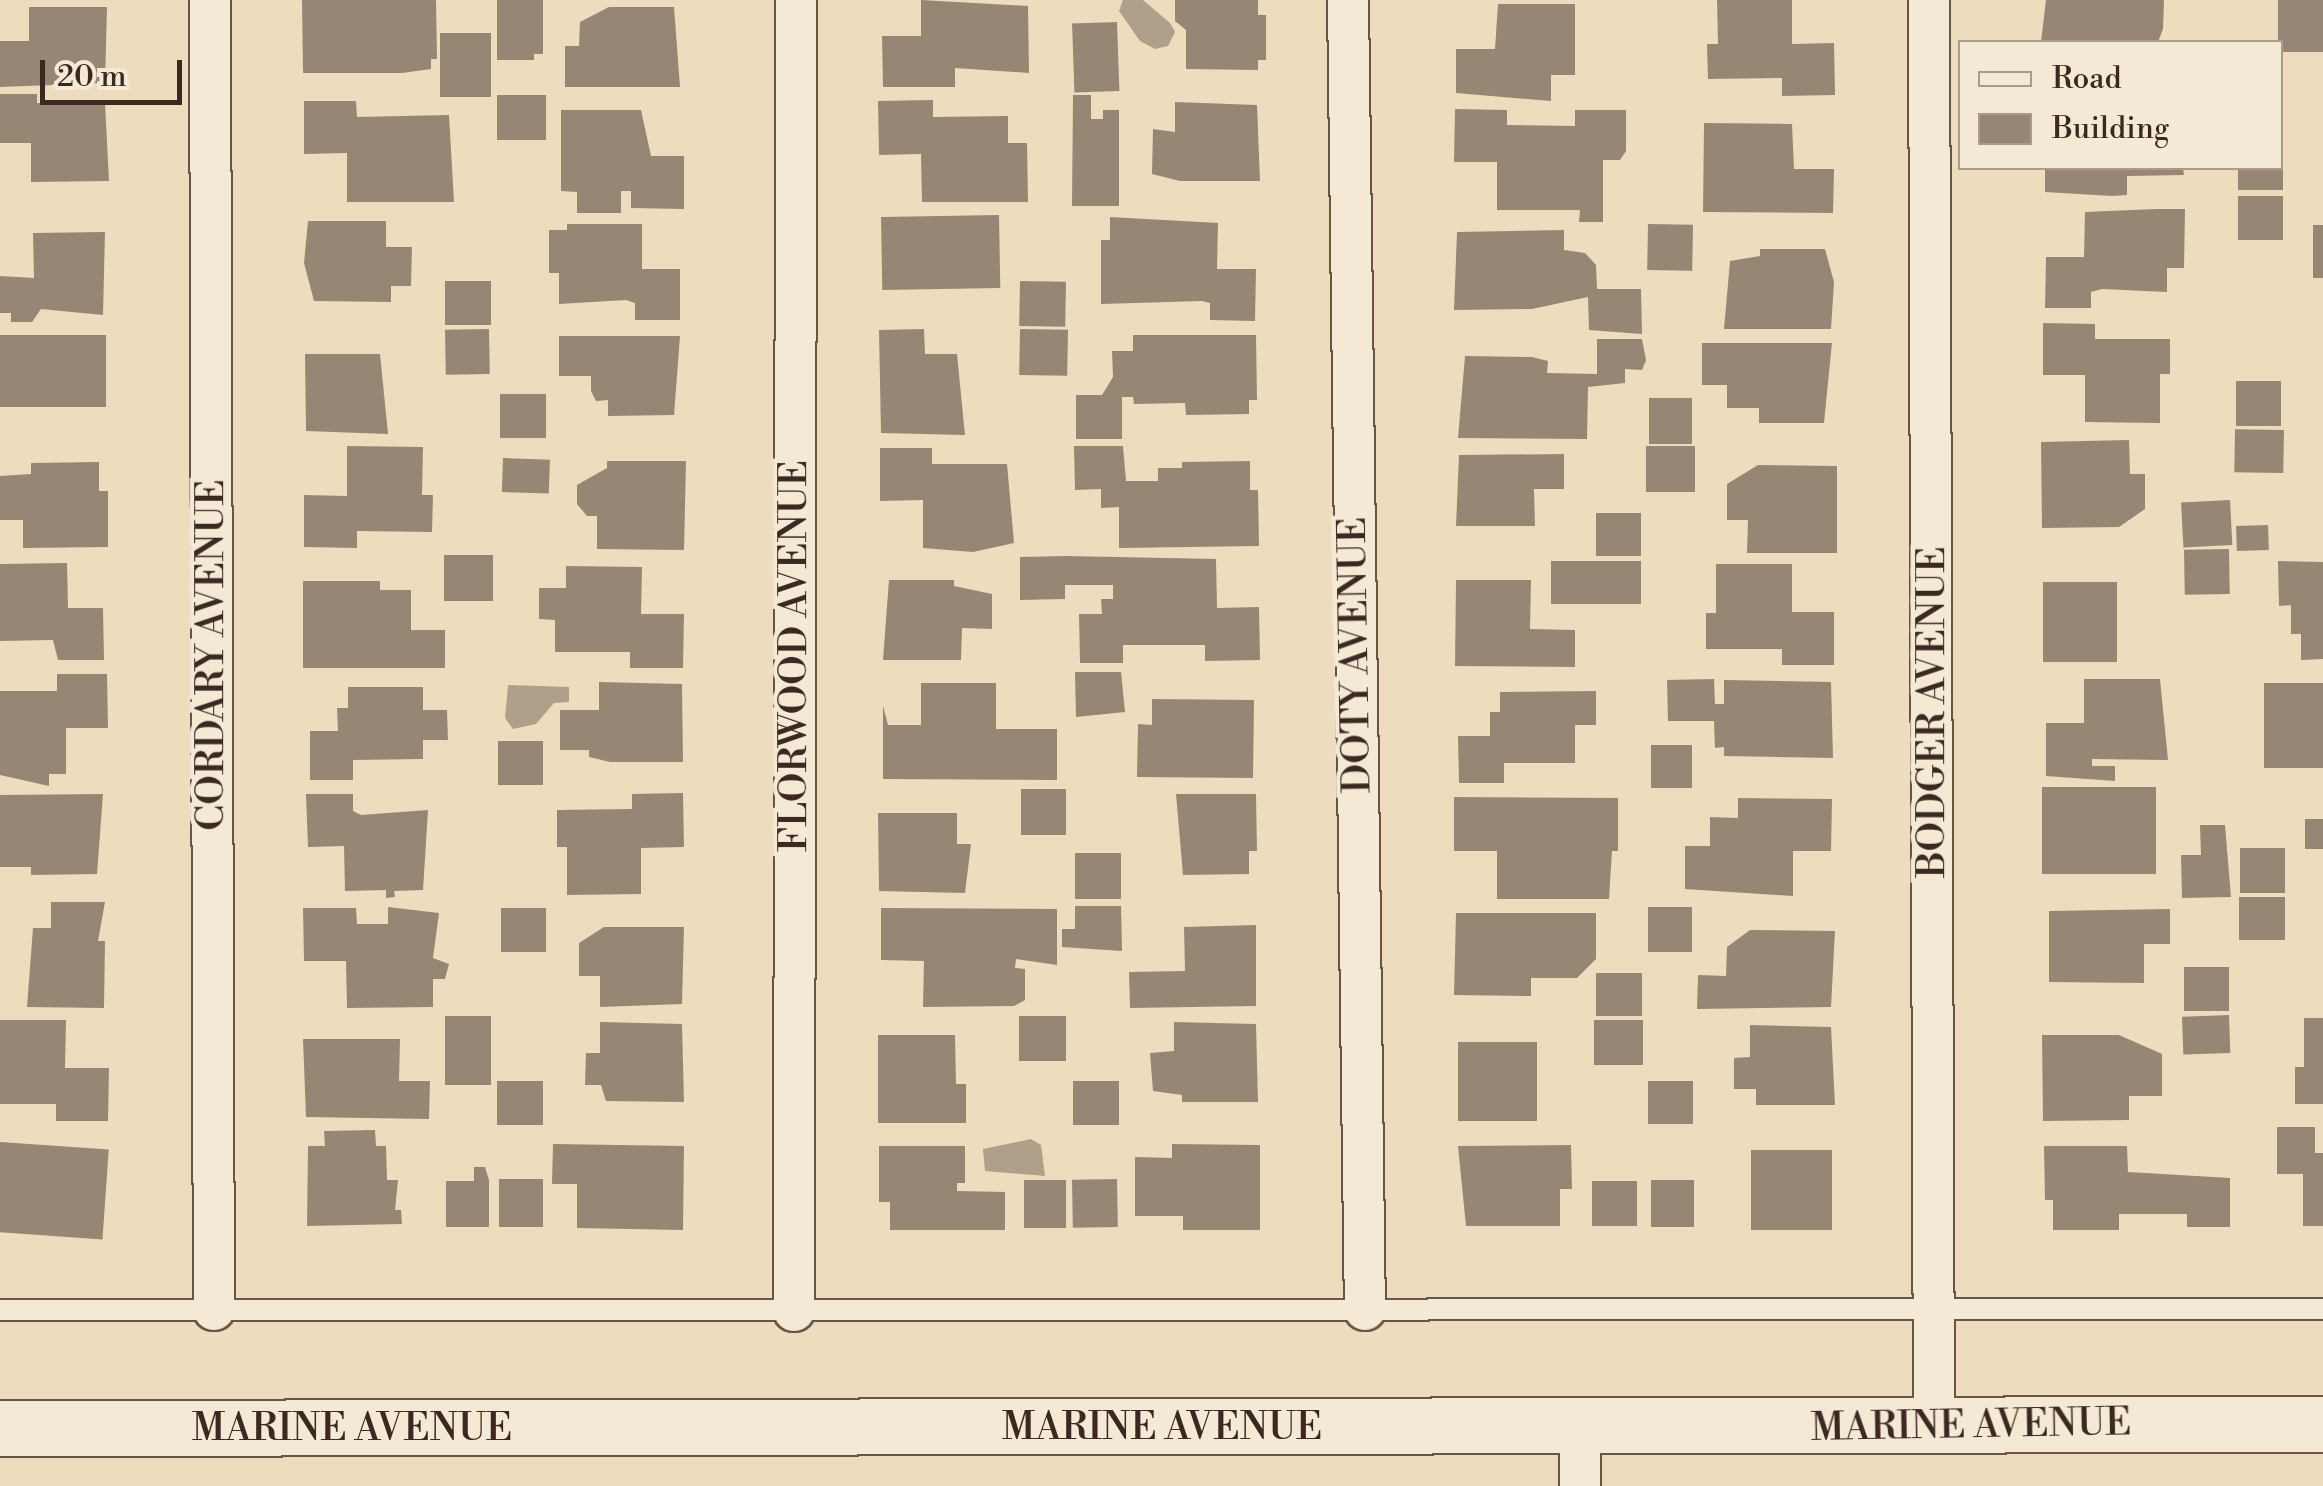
<!DOCTYPE html>
<style>
body{margin:0}
#map{position:relative;width:2323px;height:1486px;overflow:hidden;background:#edddbe;font-family:"Libre Bodoni",serif}
div>[style]{position:absolute}
.water>*{inset:0;background:#b09f89}
.building>*{inset:0;background:#978673;transform-origin:0 0}
.roads{filter:drop-shadow(2px 0 #675548) drop-shadow(-2px 0 #675548) drop-shadow(0 2px #675548) drop-shadow(0 -2px #675548)}
.lane>*{height:20px;margin:-10px;padding:0 10px;transform-origin:10px;border-radius:10px;background:#f3e9d5}
.street>*{height:40px;margin:-20px;padding:0 20px;transform-origin:20px;border-radius:20px;background:#f3e9d5}
.secondary>*{height:55px;margin:-27.5px;padding:0 27.5px;transform-origin:27.5px;border-radius:27.5px;background:#f3e9d5}
span{translate:-50% -50%;white-space:nowrap;text-align:center;line-height:1.15;-webkit-text-stroke:9px #f3e9d5;paint-order:stroke}
.street-label{font-size:38px;color:#3a2821}
.legend{position:absolute;left:1958px;top:40px;width:325px;height:130px;box-sizing:border-box;background:#f3e9d5;border:2px solid #a99c8d;margin:0;padding:12px 18px;list-style:none;font-size:30px;color:#3a2821}
.legend li{display:flex;align-items:center;gap:20px;height:50px}
.legend b{width:50px;border:2px solid #a99c8d}
.scale{position:absolute;left:40px;top:60px;width:142px;height:45px;box-sizing:border-box;border:5px solid #3a2821;border-top:0;padding-left:12px;font-size:30px;line-height:35px;white-space:nowrap;color:#3a2821;-webkit-text-stroke:8px #f3e9d5;paint-order:stroke}
</style>
<div id="map">
<div class="water">
<i style="clip-path:polygon(1123px 0,1143px 0,1170px 23px,1175px 32px,1168px 46px,1155px 49px,1140px 41px,1119px 11px)"></i>
<i style="clip-path:polygon(508px 685px,569px 687px,569px 702px,554px 703px,536px 724px,513px 729px,505px 718px)"></i>
<i style="clip-path:polygon(1031px 1139px,1041px 1145px,1045px 1176px,985px 1171px,983px 1149px)"></i>
</div>
<div class="building">
<i style="clip-path:polygon(302px 0,436px 0,437px 59px,431px 59px,431px 69px,402px 73px,303px 73px)"></i>
<i style="clip-path:polygon(497px 0,543px 0,543px 54px,534px 54px,534px 60px,497px 60px)"></i>
<i style="clip-path:polygon(921px 0,1028px 6px,1029px 73px,955px 68px,955px 87px,883px 87px,882px 36px,921px 36px)"></i>
<i style="clip-path:polygon(1175px 0,1258px 0,1258px 15px,1266px 15px,1266px 60px,1258px 60px,1258px 70px,1186px 69px,1186px 30px,1175px 21px)"></i>
<i style="clip-path:polygon(1717px 0,1792px 0,1792px 44px,1834px 43px,1835px 95px,1782px 96px,1782px 78px,1708px 79px,1707px 44px,1718px 44px)"></i>
<i style="clip-path:polygon(2046px 0,2164px 0,2163px 29px,2158px 42px,2041px 42px)"></i>
<i style="left:2278px;top:0;width:45px;height:52px"></i>
<i style="clip-path:polygon(1498px 4px,1575px 4px,1575px 75px,1551px 75px,1551px 101px,1456px 93px,1456px 49px,1495px 49px)"></i>
<i style="clip-path:polygon(29px 7px,107px 7px,105px 83px,0 87px,0 41px,29px 41px)"></i>
<i style="clip-path:polygon(609px 7px,674px 7px,680px 87px,565px 87px,565px 46px,579px 46px,580px 22px)"></i>
<i style="left:1117px;top:22px;width:69px;height:45px;rotate:88deg"></i>
<i style="left:440px;top:33px;width:51px;height:64px"></i>
<i style="clip-path:polygon(0 94px,37px 94px,37px 103px,105px 103px,109px 181px,31px 182px,31px 143px,0 143px)"></i>
<i style="left:497px;top:95px;width:49px;height:45px"></i>
<i style="clip-path:polygon(1073px 95px,1091px 95px,1091px 119px,1103px 119px,1103px 110px,1119px 110px,1119px 206px,1072px 206px)"></i>
<i style="clip-path:polygon(933px 100px,933px 117px,1008px 116px,1008px 143px,1027px 143px,1028px 202px,922px 202px,921px 154px,879px 155px,878px 101px)"></i>
<i style="clip-path:polygon(304px 101px,356px 101px,357px 117px,449px 115px,454px 202px,347px 202px,347px 153px,304px 154px)"></i>
<i style="clip-path:polygon(1175px 102px,1257px 105px,1260px 181px,1180px 181px,1152px 174px,1153px 129px,1175px 132px)"></i>
<i style="clip-path:polygon(1455px 109px,1507px 110px,1507px 125px,1575px 126px,1575px 110px,1626px 110px,1626px 151px,1620px 160px,1603px 160px,1603px 222px,1579px 222px,1580px 210px,1497px 210px,1497px 162px,1454px 162px)"></i>
<i style="clip-path:polygon(561px 110px,641px 110px,651px 156px,684px 156px,684px 209px,631px 208px,631px 191px,621px 191px,621px 213px,577px 213px,577px 192px,561px 191px)"></i>
<i style="clip-path:polygon(1704px 123px,1792px 124px,1794px 169px,1834px 169px,1833px 213px,1703px 212px)"></i>
<i style="clip-path:polygon(2045px 168px,2183px 168px,2184px 175px,2127px 176px,2127px 195px,2112px 196px,2045px 192px)"></i>
<i style="left:2238px;top:168px;width:45px;height:22px"></i>
<i style="left:2238px;top:196px;width:45px;height:44px"></i>
<i style="clip-path:polygon(2156px 209px,2185px 209px,2184px 268px,2167px 268px,2167px 292px,2102px 289px,2091px 292px,2091px 308px,2045px 308px,2046px 257px,2084px 257px,2085px 212px)"></i>
<i style="left:999px;top:215px;width:73px;height:118px;rotate:89deg"></i>
<i style="clip-path:polygon(1110px 217px,1218px 223px,1217px 269px,1256px 269px,1255px 321px,1210px 320px,1210px 303px,1202px 301px,1101px 304px,1101px 240px,1110px 240px)"></i>
<i style="clip-path:polygon(308px 221px,386px 221px,386px 247px,412px 247px,411px 286px,391px 286px,391px 302px,314px 301px,304px 263px)"></i>
<i style="clip-path:polygon(567px 224px,642px 224px,642px 269px,680px 269px,680px 320px,635px 320px,635px 303px,626px 300px,559px 304px,559px 273px,549px 273px,549px 230px,567px 230px)"></i>
<i style="left:1648px;top:224px;width:45px;height:46px;rotate:1deg"></i>
<i style="left:2313px;top:225px;width:10px;height:53px"></i>
<i style="clip-path:polygon(1564px 230px,1564px 250px,1585px 253px,1596px 265px,1597px 289px,1641px 289px,1642px 334px,1589px 330px,1588px 297px,1532px 309px,1454px 310px,1457px 232px)"></i>
<i style="clip-path:polygon(105px 232px,103px 315px,41px 309px,32px 322px,11px 322px,11px 313px,0 313px,0 276px,34px 278px,33px 233px)"></i>
<i style="clip-path:polygon(1760px 249px,1825px 249px,1834px 282px,1831px 329px,1724px 329px,1730px 261px,1760px 256px)"></i>
<i style="left:445px;top:281px;width:46px;height:44px"></i>
<i style="left:1020px;top:281px;width:46px;height:45px;rotate:1deg"></i>
<i style="clip-path:polygon(2043px 323px,2095px 324px,2095px 339px,2170px 339px,2170px 374px,2160px 374px,2160px 423px,2085px 422px,2085px 375px,2043px 375px)"></i>
<i style="left:489px;top:329px;width:45px;height:44px;rotate:89deg"></i>
<i style="clip-path:polygon(924px 329px,925px 354px,957px 354px,965px 435px,881px 433px,879px 330px)"></i>
<i style="left:1020px;top:329px;width:48px;height:46px;rotate:1deg"></i>
<i style="left:0;top:335px;width:106px;height:72px"></i>
<i style="clip-path:polygon(1133px 335px,1256px 335px,1257px 400px,1249px 400px,1249px 414px,1186px 415px,1185px 403px,1134px 404px,1133px 397px,1122px 397px,1122px 439px,1076px 439px,1076px 395px,1102px 395px,1113px 377px,1112px 351px,1133px 351px)"></i>
<i style="clip-path:polygon(559px 336px,680px 336px,674px 415px,608px 416px,608px 400px,596px 401px,591px 391px,591px 376px,559px 376px)"></i>
<i style="clip-path:polygon(1597px 339px,1642px 339px,1646px 360px,1642px 370px,1625px 369px,1625px 383px,1588px 387px,1587px 439px,1458px 438px,1465px 356px,1532px 357px,1548px 361px,1547px 373px,1597px 374px)"></i>
<i style="clip-path:polygon(1702px 343px,1832px 343px,1824px 423px,1759px 423px,1759px 408px,1727px 408px,1727px 385px,1702px 385px)"></i>
<i style="clip-path:polygon(305px 354px,380px 354px,388px 434px,306px 431px)"></i>
<i style="left:2236px;top:381px;width:45px;height:45px"></i>
<i style="left:500px;top:394px;width:46px;height:44px"></i>
<i style="left:1649px;top:398px;width:43px;height:46px"></i>
<i style="left:2284px;top:430px;width:43px;height:49px;rotate:91deg"></i>
<i style="clip-path:polygon(2129px 440px,2130px 474px,2145px 474px,2145px 509px,2119px 527px,2042px 528px,2041px 442px)"></i>
<i style="clip-path:polygon(347px 446px,423px 447px,422px 495px,433px 495px,432px 532px,357px 531px,357px 548px,304px 547px,304px 495px,347px 496px)"></i>
<i style="clip-path:polygon(1074px 446px,1123px 446px,1126px 481px,1158px 481px,1158px 468px,1182px 468px,1182px 462px,1250px 461px,1250px 490px,1258px 490px,1259px 546px,1119px 548px,1119px 507px,1101px 508px,1101px 489px,1075px 490px)"></i>
<i style="left:1646px;top:446px;width:49px;height:46px"></i>
<i style="clip-path:polygon(880px 448px,932px 448px,932px 464px,1007px 464px,1014px 543px,973px 552px,923px 548px,923px 500px,880px 501px)"></i>
<i style="clip-path:polygon(1564px 454px,1564px 489px,1534px 489px,1535px 526px,1456px 526px,1459px 455px)"></i>
<i style="left:503px;top:458px;width:47px;height:34px;rotate:2deg"></i>
<i style="clip-path:polygon(607px 461px,686px 461px,684px 550px,597px 549px,597px 516px,587px 516px,577px 504px,577px 485px,607px 468px)"></i>
<i style="clip-path:polygon(99px 462px,99px 491px,108px 491px,108px 547px,23px 548px,23px 520px,0 520px,0 476px,31px 474px,31px 463px)"></i>
<i style="clip-path:polygon(1758px 465px,1837px 466px,1837px 553px,1747px 553px,1748px 520px,1727px 520px,1727px 484px)"></i>
<i style="left:2230px;top:500px;width:45px;height:49px;rotate:87deg"></i>
<i style="left:1596px;top:513px;width:45px;height:43px"></i>
<i style="left:2268px;top:525px;width:25px;height:32px;rotate:88deg"></i>
<i style="left:2229px;top:549px;width:45px;height:45px;rotate:89deg"></i>
<i style="left:444px;top:555px;width:49px;height:46px"></i>
<i style="clip-path:polygon(1066px 556px,1216px 559px,1217px 608px,1259px 607px,1260px 660px,1205px 661px,1205px 645px,1123px 645px,1123px 663px,1080px 663px,1079px 614px,1102px 614px,1101px 599px,1113px 599px,1113px 585px,1065px 585px,1065px 599px,1020px 600px,1020px 557px)"></i>
<i style="left:1551px;top:561px;width:90px;height:43px"></i>
<i style="clip-path:polygon(2278px 561px,2323px 562px,2323px 659px,2301px 660px,2301px 634px,2291px 634px,2291px 605px,2279px 606px)"></i>
<i style="clip-path:polygon(67px 563px,68px 608px,103px 608px,104px 660px,58px 660px,53px 640px,0 641px,0 564px)"></i>
<i style="clip-path:polygon(1716px 564px,1792px 564px,1792px 612px,1834px 612px,1834px 665px,1782px 665px,1782px 649px,1706px 649px,1706px 613px,1716px 613px)"></i>
<i style="clip-path:polygon(566px 566px,642px 567px,641px 614px,684px 614px,683px 668px,630px 668px,630px 652px,555px 652px,555px 620px,539px 619px,539px 588px,566px 588px)"></i>
<i style="clip-path:polygon(889px 580px,954px 580px,954px 586px,992px 594px,992px 629px,962px 628px,961px 660px,883px 660px)"></i>
<i style="clip-path:polygon(1456px 580px,1531px 580px,1530px 629px,1575px 630px,1575px 667px,1455px 666px)"></i>
<i style="clip-path:polygon(303px 581px,380px 581px,380px 590px,411px 590px,411px 630px,445px 630px,445px 668px,303px 668px)"></i>
<i style="left:2043px;top:582px;width:74px;height:80px"></i>
<i style="clip-path:polygon(1075px 672px,1121px 672px,1125px 712px,1076px 717px)"></i>
<i style="clip-path:polygon(57px 674px,107px 674px,108px 728px,66px 728px,66px 774px,49px 774px,49px 786px,0 775px,0 691px,57px 691px)"></i>
<i style="clip-path:polygon(1714px 679px,1715px 704px,1724px 704px,1724px 680px,1831px 682px,1833px 758px,1724px 756px,1724px 747px,1715px 748px,1714px 721px,1668px 721px,1667px 680px)"></i>
<i style="clip-path:polygon(2084px 679px,2160px 679px,2168px 760px,2092px 759px,2092px 766px,2115px 766px,2115px 781px,2046px 776px,2046px 723px,2084px 723px)"></i>
<i style="clip-path:polygon(599px 682px,682px 684px,683px 762px,610px 762px,589px 757px,589px 750px,560px 750px,560px 710px,599px 710px)"></i>
<i style="clip-path:polygon(921px 683px,996px 683px,996px 729px,1057px 729px,1057px 780px,883px 779px,883px 706px,888px 725px,921px 725px)"></i>
<i style="left:2323px;top:683px;width:85px;height:59px;rotate:90deg"></i>
<i style="clip-path:polygon(348px 687px,423px 687px,423px 710px,447px 710px,448px 740px,423px 740px,423px 759px,353px 760px,353px 780px,310px 780px,310px 731px,338px 731px,337px 708px,348px 708px)"></i>
<i style="clip-path:polygon(1596px 691px,1596px 725px,1575px 725px,1575px 763px,1504px 763px,1504px 783px,1459px 783px,1458px 736px,1490px 736px,1490px 712px,1500px 712px,1500px 692px)"></i>
<i style="clip-path:polygon(1152px 699px,1254px 700px,1253px 778px,1137px 777px,1138px 724px,1152px 725px)"></i>
<i style="left:498px;top:741px;width:45px;height:44px"></i>
<i style="left:1651px;top:745px;width:41px;height:43px"></i>
<i style="left:2042px;top:787px;width:114px;height:87px"></i>
<i style="left:1021px;top:789px;width:45px;height:46px"></i>
<i style="clip-path:polygon(683px 793px,684px 847px,641px 848px,641px 894px,567px 895px,567px 847px,557px 847px,557px 810px,632px 809px,632px 794px)"></i>
<i style="clip-path:polygon(103px 794px,97px 874px,31px 875px,31px 867px,0 867px,0 795px)"></i>
<i style="clip-path:polygon(306px 794px,353px 794px,353px 811px,361px 815px,428px 810px,423px 890px,394px 891px,395px 897px,386px 898px,386px 890px,345px 891px,344px 846px,308px 847px)"></i>
<i style="clip-path:polygon(1176px 794px,1256px 794px,1257px 851px,1249px 851px,1249px 874px,1183px 875px)"></i>
<i style="clip-path:polygon(1454px 797px,1618px 798px,1618px 851px,1612px 851px,1609px 899px,1497px 899px,1497px 851px,1454px 851px)"></i>
<i style="clip-path:polygon(1738px 798px,1832px 799px,1831px 851px,1793px 851px,1793px 896px,1685px 889px,1685px 846px,1710px 846px,1710px 817px,1738px 818px)"></i>
<i style="clip-path:polygon(878px 813px,957px 813px,957px 844px,971px 844px,965px 893px,879px 891px)"></i>
<i style="left:2305px;top:819px;width:18px;height:30px"></i>
<i style="clip-path:polygon(2200px 825px,2225px 825px,2231px 897px,2182px 898px,2181px 855px,2201px 855px)"></i>
<i style="left:2240px;top:848px;width:45px;height:45px"></i>
<i style="left:1075px;top:853px;width:46px;height:46px"></i>
<i style="left:2239px;top:897px;width:46px;height:43px"></i>
<i style="clip-path:polygon(51px 902px,105px 902px,98px 941px,105px 941px,104px 1008px,27px 1007px,33px 928px,51px 928px)"></i>
<i style="clip-path:polygon(1075px 906px,1121px 906px,1122px 951px,1062px 947px,1062px 929px,1075px 929px)"></i>
<i style="clip-path:polygon(388px 907px,439px 913px,433px 958px,449px 964px,445px 979px,433px 979px,433px 1007px,347px 1008px,346px 961px,304px 961px,303px 908px,356px 908px,357px 924px,388px 924px)"></i>
<i style="left:1648px;top:907px;width:44px;height:45px"></i>
<i style="left:501px;top:908px;width:45px;height:44px"></i>
<i style="clip-path:polygon(881px 908px,1057px 909px,1057px 965px,1016px 959px,1015px 968px,1025px 969px,1025px 1000px,1014px 1006px,923px 1007px,924px 961px,881px 960px)"></i>
<i style="clip-path:polygon(2170px 909px,2170px 944px,2144px 944px,2144px 983px,2049px 982px,2049px 911px)"></i>
<i style="clip-path:polygon(1456px 913px,1596px 913px,1596px 959px,1577px 978px,1531px 978px,1531px 996px,1454px 995px)"></i>
<i style="clip-path:polygon(1256px 925px,1256px 1006px,1130px 1008px,1129px 972px,1185px 971px,1184px 927px)"></i>
<i style="clip-path:polygon(604px 927px,684px 927px,682px 1004px,600px 1007px,600px 976px,579px 976px,579px 943px)"></i>
<i style="clip-path:polygon(1750px 930px,1835px 931px,1831px 1007px,1697px 1009px,1698px 975px,1726px 976px,1727px 947px)"></i>
<i style="left:2184px;top:967px;width:45px;height:44px"></i>
<i style="left:1596px;top:973px;width:46px;height:43px"></i>
<i style="left:2229px;top:1015px;width:38px;height:47px;rotate:88deg"></i>
<i style="left:445px;top:1016px;width:46px;height:69px"></i>
<i style="left:1019px;top:1016px;width:47px;height:45px"></i>
<i style="clip-path:polygon(2304px 1018px,2323px 1018px,2323px 1104px,2295px 1104px,2295px 1067px,2304px 1067px)"></i>
<i style="clip-path:polygon(0 1020px,66px 1020px,65px 1068px,109px 1068px,108px 1121px,56px 1121px,56px 1104px,0 1104px)"></i>
<i style="left:1594px;top:1020px;width:49px;height:45px"></i>
<i style="clip-path:polygon(600px 1022px,682px 1024px,684px 1102px,606px 1101px,601px 1085px,585px 1085px,586px 1053px,600px 1053px)"></i>
<i style="clip-path:polygon(1174px 1022px,1256px 1024px,1258px 1102px,1182px 1102px,1182px 1095px,1153px 1091px,1150px 1053px,1174px 1051px)"></i>
<i style="clip-path:polygon(1750px 1025px,1831px 1027px,1835px 1105px,1756px 1105px,1756px 1089px,1734px 1089px,1734px 1058px,1750px 1057px)"></i>
<i style="clip-path:polygon(878px 1035px,955px 1035px,956px 1084px,966px 1084px,966px 1123px,878px 1123px)"></i>
<i style="clip-path:polygon(2042px 1035px,2119px 1035px,2162px 1054px,2162px 1096px,2129px 1096px,2129px 1120px,2043px 1121px)"></i>
<i style="clip-path:polygon(303px 1039px,400px 1039px,399px 1081px,430px 1081px,429px 1119px,306px 1117px)"></i>
<i style="left:1458px;top:1042px;width:79px;height:79px"></i>
<i style="left:497px;top:1081px;width:46px;height:44px"></i>
<i style="left:1073px;top:1081px;width:46px;height:44px"></i>
<i style="left:1648px;top:1081px;width:45px;height:43px"></i>
<i style="clip-path:polygon(2277px 1127px,2315px 1127px,2315px 1153px,2323px 1153px,2323px 1226px,2303px 1226px,2303px 1174px,2277px 1174px)"></i>
<i style="clip-path:polygon(375px 1130px,376px 1146px,386px 1146px,387px 1180px,398px 1180px,395px 1210px,401px 1210px,402px 1224px,307px 1226px,308px 1146px,325px 1146px,324px 1131px)"></i>
<i style="left:0;top:1142px;width:109px;height:90px;rotate:4deg"></i>
<i style="clip-path:polygon(553px 1144px,684px 1146px,683px 1230px,577px 1228px,577px 1184px,552px 1184px)"></i>
<i style="clip-path:polygon(1172px 1144px,1260px 1145px,1260px 1230px,1183px 1230px,1183px 1216px,1135px 1216px,1135px 1157px,1172px 1158px)"></i>
<i style="clip-path:polygon(1571px 1145px,1572px 1189px,1560px 1189px,1560px 1226px,1466px 1226px,1458px 1146px)"></i>
<i style="clip-path:polygon(879px 1146px,965px 1146px,965px 1183px,957px 1183px,957px 1191px,1005px 1192px,1005px 1230px,890px 1230px,890px 1202px,879px 1202px)"></i>
<i style="clip-path:polygon(2044px 1146px,2127px 1146px,2128px 1172px,2230px 1178px,2230px 1227px,2187px 1227px,2187px 1214px,2119px 1214px,2119px 1230px,2053px 1230px,2053px 1200px,2045px 1200px)"></i>
<i style="left:1751px;top:1150px;width:81px;height:80px"></i>
<i style="clip-path:polygon(474px 1167px,485px 1167px,489px 1180px,489px 1227px,446px 1227px,446px 1181px,474px 1181px)"></i>
<i style="left:499px;top:1179px;width:44px;height:48px"></i>
<i style="left:1117px;top:1179px;width:48px;height:45px;rotate:89deg"></i>
<i style="left:1024px;top:1180px;width:42px;height:48px"></i>
<i style="left:1651px;top:1180px;width:43px;height:47px"></i>
<i style="left:1592px;top:1181px;width:45px;height:45px"></i>
</div>
<div class="roads">
<div class="lane">
<i style="left:0;top:1310px;width:2323px;rotate:-0.02deg"></i>
</div>
<div class="street">
<i style="left:210px;top:0;width:1310px;rotate:89.83deg"></i>
<i style="left:1348px;top:0;width:1310px;rotate:89.26deg"></i>
<i style="left:1929px;top:0;width:1425px;rotate:89.8deg"></i>
<i style="left:794px;top:1311px;width:1311px;rotate:-89.91deg"></i>
<i style="left:1580px;top:1428px;width:58px;rotate:90deg"></i>
</div>
<div class="secondary">
<i style="left:0;top:1428px;width:2323px;rotate:-0.1deg"></i>
</div>
</div>
<div class="street-label">
<span style="left:212px;top:655px;rotate:-90deg">CORDARY AVENUE</span>
<span style="left:1356px;top:655px;rotate:-91deg">DOTY AVENUE</span>
<span style="left:795px;top:656px;rotate:-90deg">FLORWOOD AVENUE</span>
<span style="left:1933px;top:712px;rotate:-90deg">BODGER AVENUE</span>
<span style="left:1971px;top:1426px;rotate:-1deg">MARINE AVENUE</span>
<span style="left:1162px;top:1428px">MARINE AVENUE</span>
<span style="left:352px;top:1429px">MARINE AVENUE</span>
</div>
<ul class="legend">
<li><b style="height:12px;background:#f3e9d5"></b>Road</li>
<li><b style="height:28px;background:#978673"></b>Building</li>
</ul>
<div class="scale">20 m</div>
</div>
